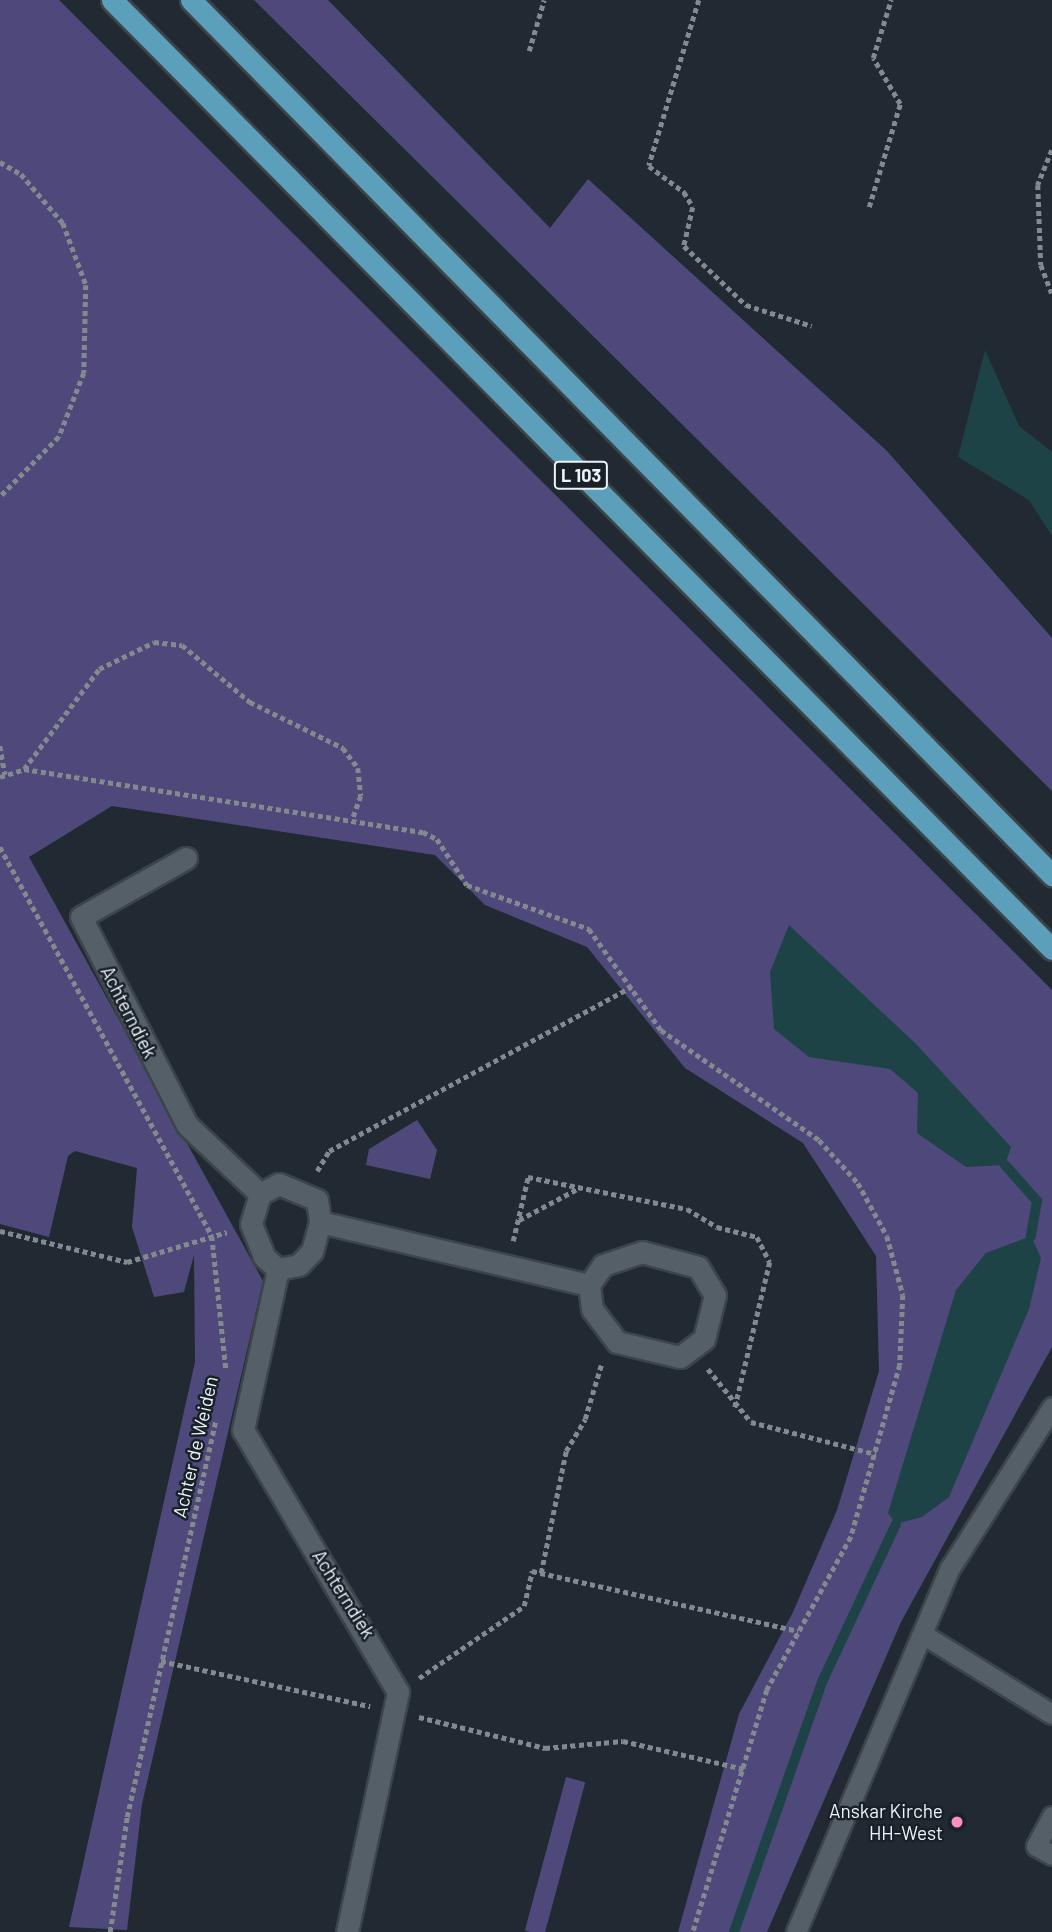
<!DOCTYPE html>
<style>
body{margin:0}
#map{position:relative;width:1052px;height:1932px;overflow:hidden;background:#212a32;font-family:Barlow,sans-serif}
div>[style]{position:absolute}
.green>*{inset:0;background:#4f487a;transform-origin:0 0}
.water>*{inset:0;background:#1d4347}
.stream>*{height:10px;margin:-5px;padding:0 5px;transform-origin:5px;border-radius:5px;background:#1d4347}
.path>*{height:4.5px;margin-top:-2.25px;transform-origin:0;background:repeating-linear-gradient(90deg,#828a90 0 5px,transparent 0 8.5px)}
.roads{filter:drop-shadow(2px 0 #3d444a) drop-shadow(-2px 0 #3d444a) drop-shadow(0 2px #3d444a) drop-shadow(0 -2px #3d444a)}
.service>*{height:19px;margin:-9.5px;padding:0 9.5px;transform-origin:9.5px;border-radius:9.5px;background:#555f68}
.minor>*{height:21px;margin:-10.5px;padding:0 10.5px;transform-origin:10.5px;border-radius:10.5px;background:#555f68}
.trunk>*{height:21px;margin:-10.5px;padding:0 10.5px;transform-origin:10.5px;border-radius:10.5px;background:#5c9fba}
.dots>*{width:19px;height:19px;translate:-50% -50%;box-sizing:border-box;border:4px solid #182028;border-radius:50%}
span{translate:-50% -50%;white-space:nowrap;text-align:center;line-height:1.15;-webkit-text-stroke:5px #182028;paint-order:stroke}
.shield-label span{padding:2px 5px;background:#182028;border:2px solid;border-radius:5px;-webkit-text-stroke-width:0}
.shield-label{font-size:18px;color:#edf3f8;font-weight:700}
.street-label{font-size:19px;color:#edf3f8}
.poi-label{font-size:19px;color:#edf3f8}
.right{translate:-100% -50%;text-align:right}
</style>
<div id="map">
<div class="green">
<i style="clip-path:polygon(0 0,59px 0,1052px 990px,1052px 1347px,901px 1622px,767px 1932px,678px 1932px,739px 1714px,793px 1612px,837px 1510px,879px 1371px,876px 1256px,803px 1143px,685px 1068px,587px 947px,485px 905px,435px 855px,112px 806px,29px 857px,263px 1281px,142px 1804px,127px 1930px,69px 1927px,195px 1362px,194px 1255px,184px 1292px,154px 1297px,132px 1227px,137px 1168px,75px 1151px,68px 1156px,49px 1237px,0 1224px)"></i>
<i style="clip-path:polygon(254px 0,328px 0,550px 228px,588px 179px,887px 451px,1052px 638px,1052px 791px)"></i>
<i style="clip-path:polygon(417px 1120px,437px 1150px,430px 1179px,366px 1165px,369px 1149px)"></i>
<i style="left:566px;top:1777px;width:20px;height:159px;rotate:15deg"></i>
</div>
<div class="water">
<i style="clip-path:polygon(985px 350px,1019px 426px,1052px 452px,1052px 536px,1029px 500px,958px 457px)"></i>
<i style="clip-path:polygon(789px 925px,916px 1044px,1011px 1147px,1005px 1165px,966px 1167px,917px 1133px,918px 1093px,890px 1069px,809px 1057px,774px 1029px,770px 972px)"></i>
<i style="clip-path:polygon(1031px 1236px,1041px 1258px,1029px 1309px,949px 1497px,922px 1517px,896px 1524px,888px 1513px,956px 1290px,986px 1253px)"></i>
</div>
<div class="stream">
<i style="left:1005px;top:1165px;width:48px;rotate:48.4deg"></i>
<i style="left:1037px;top:1201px;width:36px;rotate:100deg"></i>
<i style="left:734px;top:1932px;width:265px;rotate:-70.6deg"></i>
<i style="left:822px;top:1682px;width:174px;rotate:-64.9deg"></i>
</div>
<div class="path">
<i style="left:699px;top:0;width:173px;rotate:106.8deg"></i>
<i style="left:649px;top:166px;width:44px;rotate:36.6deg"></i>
<i style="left:684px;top:192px;width:17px;rotate:59deg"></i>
<i style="left:693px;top:207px;width:40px;rotate:103deg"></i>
<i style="left:684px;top:246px;width:86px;rotate:43.6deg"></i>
<i style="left:746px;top:305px;width:69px;rotate:17.7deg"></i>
<i style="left:529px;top:51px;width:53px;rotate:-73.6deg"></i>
<i style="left:1052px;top:150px;width:38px;rotate:112deg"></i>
<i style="left:1038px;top:185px;width:80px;rotate:87.9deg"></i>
<i style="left:1041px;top:265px;width:30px;rotate:69deg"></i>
<i style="left:0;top:162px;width:24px;rotate:30deg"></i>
<i style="left:21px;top:174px;width:65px;rotate:49.4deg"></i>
<i style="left:63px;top:223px;width:66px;rotate:69.6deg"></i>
<i style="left:86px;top:285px;width:88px;rotate:91.3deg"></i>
<i style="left:84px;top:373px;width:69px;rotate:111.3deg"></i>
<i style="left:59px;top:437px;width:84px;rotate:134.5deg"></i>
<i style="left:869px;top:207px;width:108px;rotate:-73.2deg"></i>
<i style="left:900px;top:104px;width:53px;rotate:-120.4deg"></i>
<i style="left:873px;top:58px;width:61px;rotate:-72.8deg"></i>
<i style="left:0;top:746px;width:29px;rotate:80deg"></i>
<i style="left:24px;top:769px;width:125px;rotate:-53.1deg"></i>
<i style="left:99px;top:669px;width:61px;rotate:-26.1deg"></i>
<i style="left:154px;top:642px;width:28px;rotate:6deg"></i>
<i style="left:182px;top:645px;width:89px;rotate:40deg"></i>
<i style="left:250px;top:702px;width:104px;rotate:26.3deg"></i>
<i style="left:343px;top:748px;width:25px;rotate:53deg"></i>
<i style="left:358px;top:768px;width:28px;rotate:84deg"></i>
<i style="left:361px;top:796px;width:23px;rotate:110deg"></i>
<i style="left:0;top:777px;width:25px;rotate:-18deg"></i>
<i style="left:24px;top:769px;width:404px;rotate:9deg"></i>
<i style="left:423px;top:832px;width:16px;rotate:27deg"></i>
<i style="left:437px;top:839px;width:55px;rotate:56.9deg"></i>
<i style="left:467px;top:885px;width:130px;rotate:19.8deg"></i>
<i style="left:589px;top:929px;width:124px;rotate:54.5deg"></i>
<i style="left:661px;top:1030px;width:193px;rotate:34.8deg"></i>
<i style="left:819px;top:1140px;width:58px;rotate:47.8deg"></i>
<i style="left:858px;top:1183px;width:60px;rotate:61.3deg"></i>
<i style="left:887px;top:1236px;width:61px;rotate:74.8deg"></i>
<i style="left:903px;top:1295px;width:70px;rotate:92.5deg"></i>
<i style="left:900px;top:1365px;width:179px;rotate:105.9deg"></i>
<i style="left:851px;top:1537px;width:175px;rotate:118.8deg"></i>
<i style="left:767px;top:1690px;width:253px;rotate:107deg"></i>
<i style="left:0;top:847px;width:443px;rotate:61.4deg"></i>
<i style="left:212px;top:1236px;width:134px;rotate:84deg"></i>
<i style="left:317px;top:1171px;width:23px;rotate:-59deg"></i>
<i style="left:329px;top:1151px;width:344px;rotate:-28.5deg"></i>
<i style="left:519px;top:1220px;width:68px;rotate:-28.1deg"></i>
<i style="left:0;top:1231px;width:131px;rotate:13.7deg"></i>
<i style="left:127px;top:1262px;width:104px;rotate:-16.7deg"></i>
<i style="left:513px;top:1241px;width:66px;rotate:-76.8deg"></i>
<i style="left:528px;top:1177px;width:162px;rotate:11.4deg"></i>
<i style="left:687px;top:1209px;width:35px;rotate:31deg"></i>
<i style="left:717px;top:1227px;width:41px;rotate:14deg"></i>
<i style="left:757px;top:1237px;width:28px;rotate:63deg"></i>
<i style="left:770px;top:1262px;width:150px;rotate:103.5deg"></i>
<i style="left:708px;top:1369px;width:68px;rotate:50.9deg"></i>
<i style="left:751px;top:1422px;width:129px;rotate:14.4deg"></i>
<i style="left:541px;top:1573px;width:125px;rotate:-78.4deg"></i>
<i style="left:566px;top:1451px;width:37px;rotate:-59deg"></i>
<i style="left:585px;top:1419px;width:59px;rotate:-73.4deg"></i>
<i style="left:161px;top:1661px;width:214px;rotate:12.2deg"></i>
<i style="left:419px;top:1678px;width:127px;rotate:-34.4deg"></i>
<i style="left:524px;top:1606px;width:36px;rotate:-77deg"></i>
<i style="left:532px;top:1571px;width:273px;rotate:12.7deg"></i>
<i style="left:419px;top:1717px;width:130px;rotate:13.8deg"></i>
<i style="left:545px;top:1748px;width:78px;rotate:-5.1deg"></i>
<i style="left:623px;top:1741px;width:124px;rotate:13deg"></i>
<i style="left:110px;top:1932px;width:116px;rotate:-81.6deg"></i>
<i style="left:127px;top:1817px;width:405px;rotate:-77.4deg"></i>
</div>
<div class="roads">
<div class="service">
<i style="left:924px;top:1635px;width:150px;rotate:31.7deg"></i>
<i style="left:1052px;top:1816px;width:34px;rotate:118deg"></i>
<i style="left:1036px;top:1846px;width:18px;rotate:29deg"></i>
<i style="left:796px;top:1932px;width:395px;rotate:-67.1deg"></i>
<i style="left:950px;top:1568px;width:191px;rotate:-57.6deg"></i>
</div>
<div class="minor">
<i style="left:186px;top:858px;width:120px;rotate:150.7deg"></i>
<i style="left:81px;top:917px;width:233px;rotate:63deg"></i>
<i style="left:187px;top:1125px;width:100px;rotate:43.4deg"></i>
<i style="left:260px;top:1194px;width:31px;rotate:107deg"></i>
<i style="left:251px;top:1224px;width:35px;rotate:68deg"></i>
<i style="left:264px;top:1257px;width:18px;rotate:41deg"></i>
<i style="left:260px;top:1194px;width:21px;rotate:-28deg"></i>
<i style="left:279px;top:1184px;width:41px;rotate:22.8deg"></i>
<i style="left:317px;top:1200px;width:22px;rotate:82deg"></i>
<i style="left:320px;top:1222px;width:30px;rotate:105deg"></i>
<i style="left:312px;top:1251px;width:19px;rotate:133deg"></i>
<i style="left:299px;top:1265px;width:21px;rotate:169deg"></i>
<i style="left:320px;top:1222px;width:276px;rotate:13.2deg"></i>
<i style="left:642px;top:1252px;width:58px;rotate:15deg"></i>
<i style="left:698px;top:1267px;width:33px;rotate:59deg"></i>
<i style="left:715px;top:1295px;width:45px;rotate:104deg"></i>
<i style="left:704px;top:1339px;width:30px;rotate:143deg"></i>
<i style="left:680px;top:1357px;width:65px;rotate:-166.6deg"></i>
<i style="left:617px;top:1342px;width:41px;rotate:-127.1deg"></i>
<i style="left:592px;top:1309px;width:24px;rotate:-97deg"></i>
<i style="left:589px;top:1285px;width:24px;rotate:-55deg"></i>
<i style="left:603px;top:1265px;width:41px;rotate:-18.4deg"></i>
<i style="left:278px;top:1269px;width:165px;rotate:102.3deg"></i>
<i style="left:243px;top:1430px;width:304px;rotate:59.4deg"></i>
<i style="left:398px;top:1692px;width:245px;rotate:102deg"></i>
</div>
<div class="trunk">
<i style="left:112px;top:0;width:1336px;rotate:45.27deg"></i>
<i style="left:191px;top:0;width:1228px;rotate:45.46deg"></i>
</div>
</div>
<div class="dots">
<i style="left:957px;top:1822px;background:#fd8ec0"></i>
</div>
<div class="shield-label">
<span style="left:581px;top:475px">L 103</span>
</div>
<div class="street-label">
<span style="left:129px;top:1012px;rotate:63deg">Achterndiek</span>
<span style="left:195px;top:1447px;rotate:-77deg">Achter de Weiden</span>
<span style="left:344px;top:1594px;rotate:58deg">Achterndiek</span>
</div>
<div class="poi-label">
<span class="right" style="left:943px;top:1822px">Anskar Kirche<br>HH-West</span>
</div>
</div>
